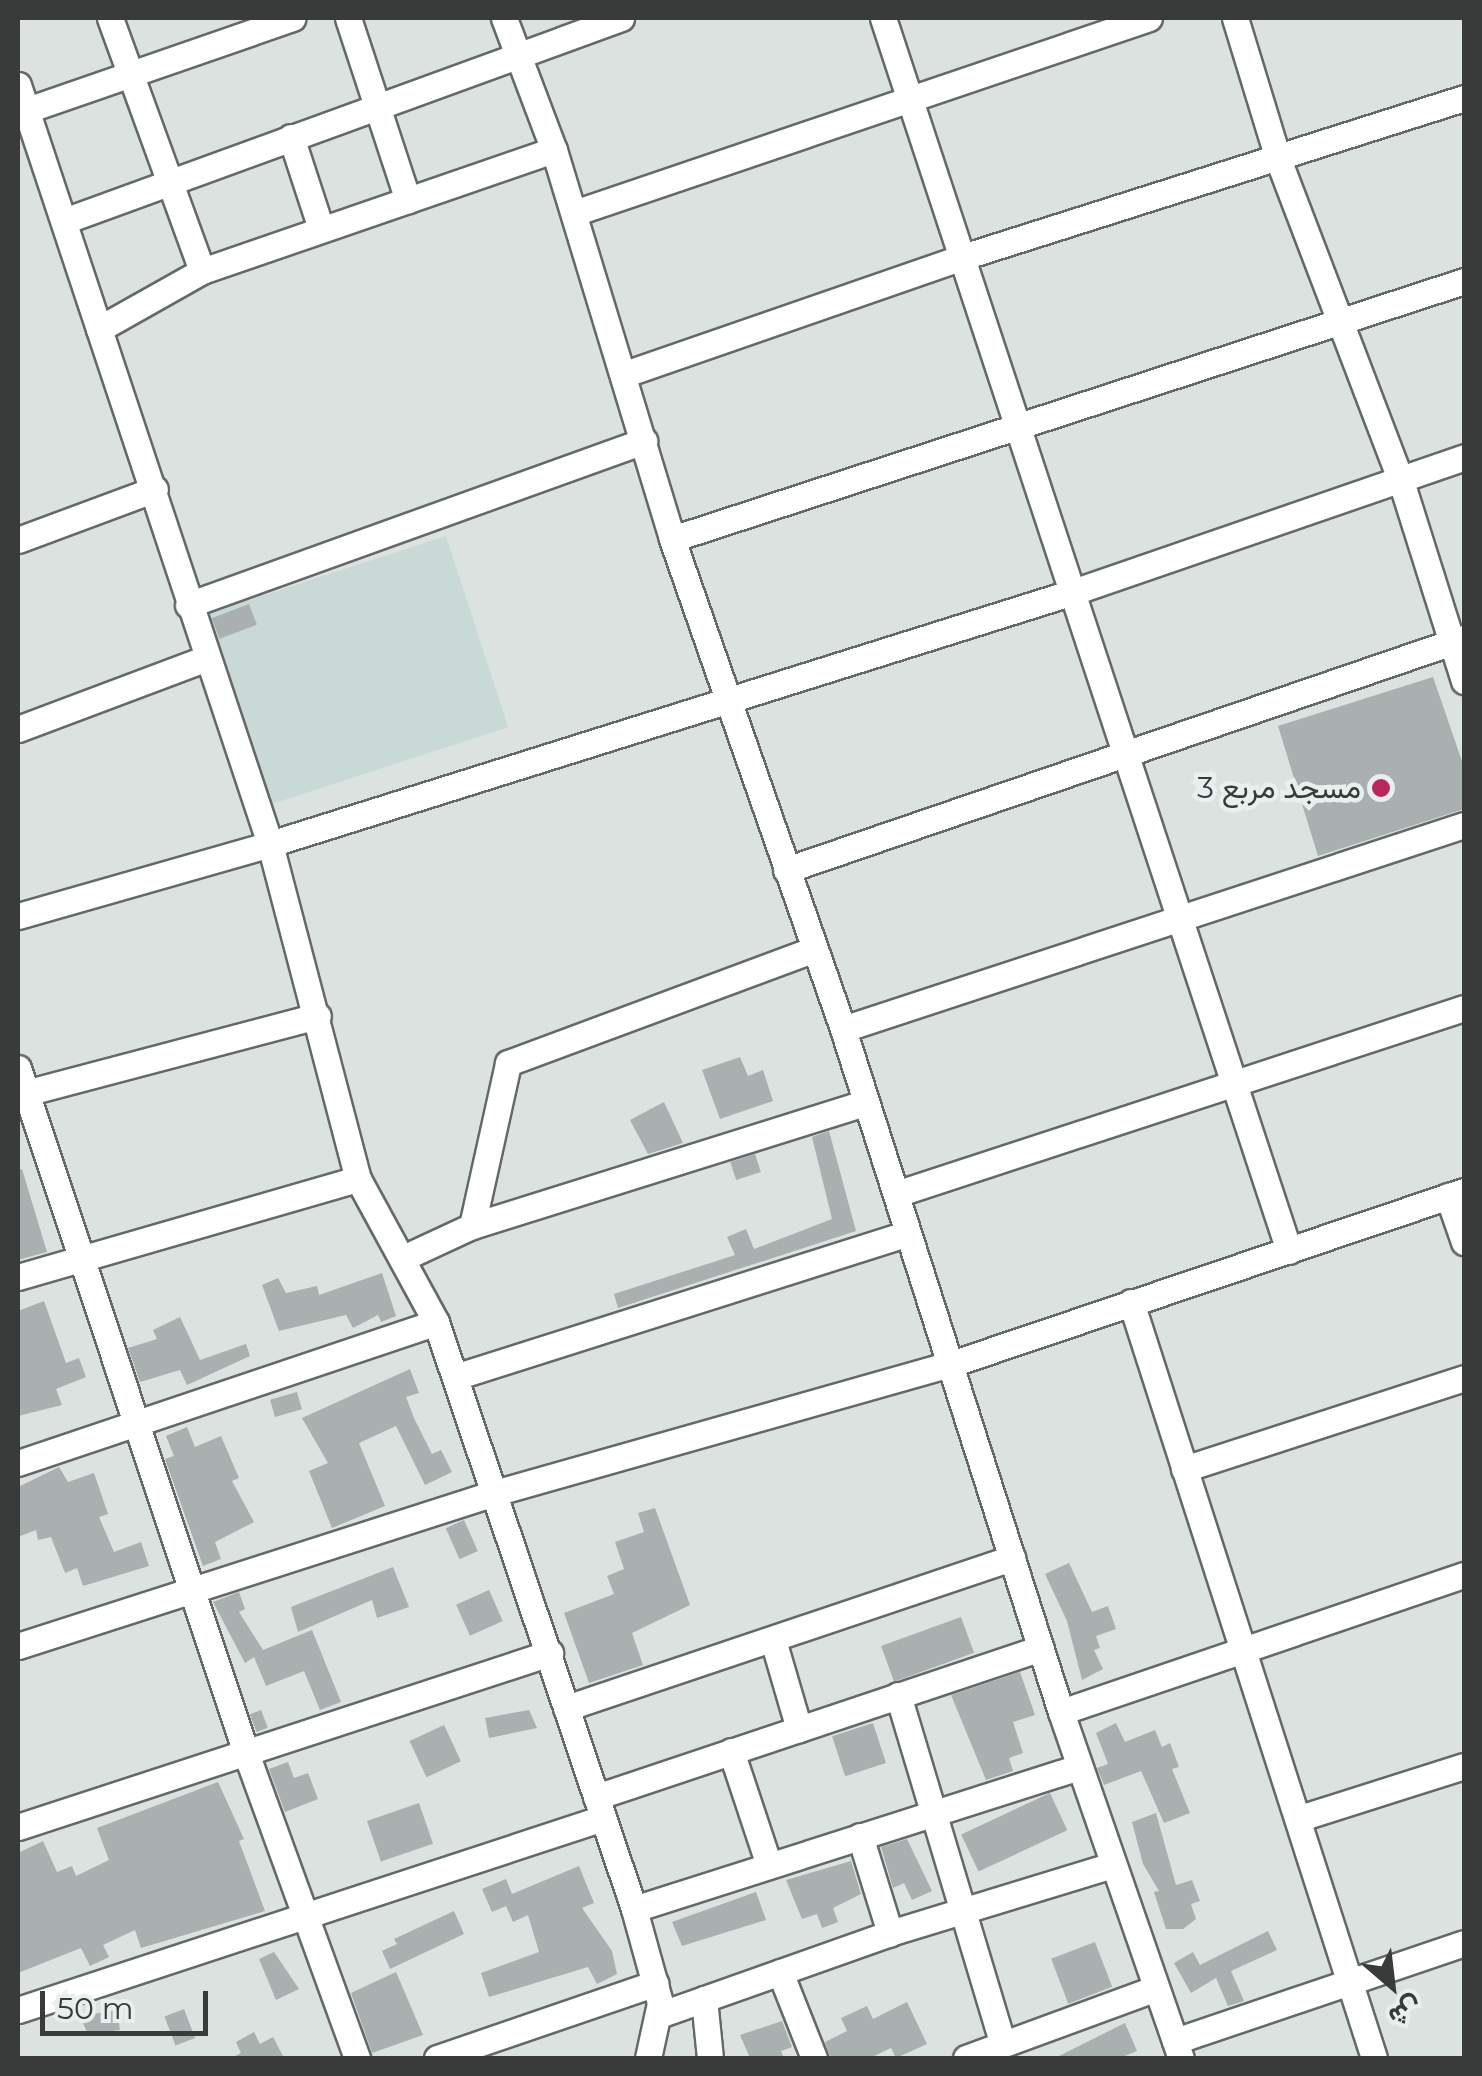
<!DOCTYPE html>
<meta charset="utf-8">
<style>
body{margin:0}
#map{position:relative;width:1482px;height:2076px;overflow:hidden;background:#dbe2e0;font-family:Montserrat,Vazirmatn,sans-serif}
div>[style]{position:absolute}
.built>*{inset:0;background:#c9d9d6;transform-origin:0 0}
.building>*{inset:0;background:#a9b0af;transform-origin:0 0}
.roads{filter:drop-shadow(2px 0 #636968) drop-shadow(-2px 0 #636968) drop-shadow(0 2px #636968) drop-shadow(0 -2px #636968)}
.street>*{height:25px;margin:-12.5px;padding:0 12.5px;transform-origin:12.5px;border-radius:12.5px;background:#fff}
.dots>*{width:28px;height:28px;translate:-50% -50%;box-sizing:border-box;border:5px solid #e8efee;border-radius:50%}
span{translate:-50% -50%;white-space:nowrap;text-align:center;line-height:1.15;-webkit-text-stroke:9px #e8efee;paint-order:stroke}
.poi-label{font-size:30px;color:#383b3a}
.right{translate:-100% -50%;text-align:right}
.frame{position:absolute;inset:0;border:20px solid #383b3a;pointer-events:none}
.north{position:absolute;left:1342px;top:1936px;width:100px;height:100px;-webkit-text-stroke:8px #e8efee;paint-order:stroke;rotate:152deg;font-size:28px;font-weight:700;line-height:40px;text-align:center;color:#383b3a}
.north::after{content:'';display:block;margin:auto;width:35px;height:45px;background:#383b3a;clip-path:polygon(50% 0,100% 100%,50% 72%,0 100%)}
.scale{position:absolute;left:40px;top:1991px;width:168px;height:45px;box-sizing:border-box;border:5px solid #383b3a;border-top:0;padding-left:12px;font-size:30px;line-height:35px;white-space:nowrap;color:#383b3a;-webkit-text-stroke:8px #e8efee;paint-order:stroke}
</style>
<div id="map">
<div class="built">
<i style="left:446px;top:536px;width:201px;height:254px;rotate:72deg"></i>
</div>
<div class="building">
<i style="left:249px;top:604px;width:22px;height:40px;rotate:69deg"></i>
<i style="clip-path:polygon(1433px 677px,1464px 767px,1464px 809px,1318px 856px,1278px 726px)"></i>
<i style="clip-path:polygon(740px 1057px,748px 1076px,763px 1070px,773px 1101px,720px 1119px,702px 1070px)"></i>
<i style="clip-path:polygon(664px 1102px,683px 1143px,648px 1154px,630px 1120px)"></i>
<i style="clip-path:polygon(829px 1131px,856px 1231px,618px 1308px,614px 1294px,735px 1255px,727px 1237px,746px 1229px,754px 1249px,832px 1219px,812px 1137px)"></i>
<i style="left:755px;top:1154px;width:19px;height:26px;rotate:72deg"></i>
<i style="clip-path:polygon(22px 1169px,47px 1252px,18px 1260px,18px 1170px)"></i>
<i style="clip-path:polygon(382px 1273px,396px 1316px,381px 1322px,378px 1315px,353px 1328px,346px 1315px,279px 1331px,262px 1285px,278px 1278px,286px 1293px,317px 1286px,319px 1295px)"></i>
<i style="clip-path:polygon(44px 1301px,66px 1363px,79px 1358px,86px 1377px,56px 1389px,62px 1405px,18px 1416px,18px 1311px)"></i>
<i style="clip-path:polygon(180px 1317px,200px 1360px,246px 1344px,250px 1356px,187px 1385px,180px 1370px,140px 1382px,128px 1348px,157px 1339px,153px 1330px)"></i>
<i style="clip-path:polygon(410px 1369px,419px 1393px,406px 1397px,414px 1418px,432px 1454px,441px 1450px,452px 1472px,425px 1485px,396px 1426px,359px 1443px,385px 1506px,332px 1528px,309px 1471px,328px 1463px,302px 1418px)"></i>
<i style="left:297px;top:1392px;width:18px;height:28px;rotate:74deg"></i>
<i style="clip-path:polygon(187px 1427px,195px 1447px,221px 1436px,239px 1478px,232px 1481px,254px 1522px,215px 1542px,221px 1559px,203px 1566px,165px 1459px,174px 1456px,166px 1436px)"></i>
<i style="clip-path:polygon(59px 1467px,68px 1482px,94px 1473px,108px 1514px,99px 1517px,114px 1552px,141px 1542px,149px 1566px,83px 1586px,77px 1568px,65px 1573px,51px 1537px,38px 1540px,36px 1530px,18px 1537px,18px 1487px)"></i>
<i style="clip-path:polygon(655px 1508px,690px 1605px,632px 1633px,643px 1665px,589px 1683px,564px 1613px,614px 1594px,607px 1576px,624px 1569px,615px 1542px,644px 1532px,638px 1513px)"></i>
<i style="left:464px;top:1520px;width:34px;height:20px;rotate:66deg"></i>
<i style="clip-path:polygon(1069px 1563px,1092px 1612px,1108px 1606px,1116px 1629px,1096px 1636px,1100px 1648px,1094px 1650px,1103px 1669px,1082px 1680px,1067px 1621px,1045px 1574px)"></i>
<i style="clip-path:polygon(393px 1567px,409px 1607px,377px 1618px,372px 1600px,298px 1632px,291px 1607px)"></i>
<i style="left:489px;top:1590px;width:34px;height:36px;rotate:66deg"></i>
<i style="clip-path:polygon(239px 1592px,245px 1609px,239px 1612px,263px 1650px,312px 1630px,341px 1702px,320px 1710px,304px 1671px,266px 1686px,254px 1657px,245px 1663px,213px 1602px)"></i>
<i style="left:961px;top:1617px;width:38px;height:85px;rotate:70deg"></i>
<i style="clip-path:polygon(1020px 1672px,1035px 1715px,1013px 1722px,1023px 1753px,1009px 1758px,1013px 1771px,986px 1780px,951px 1695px)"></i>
<i style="left:261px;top:1710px;width:19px;height:12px;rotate:69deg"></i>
<i style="clip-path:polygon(529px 1710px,537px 1728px,489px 1738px,485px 1718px)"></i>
<i style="left:873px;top:1723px;width:42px;height:43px;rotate:72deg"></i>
<i style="clip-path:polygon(1116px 1723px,1125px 1742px,1155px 1730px,1162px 1747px,1170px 1743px,1179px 1767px,1172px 1769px,1190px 1813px,1164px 1823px,1141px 1771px,1104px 1785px,1097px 1768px,1108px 1764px,1096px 1733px)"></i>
<i style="left:444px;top:1725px;width:40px;height:38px;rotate:65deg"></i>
<i style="clip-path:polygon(288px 1762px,294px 1778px,308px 1773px,318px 1799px,285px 1812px,269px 1769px)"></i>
<i style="clip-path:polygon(218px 1782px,244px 1839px,239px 1841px,265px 1911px,141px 1948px,135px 1930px,103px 1945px,109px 1957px,90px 1966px,81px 1948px,18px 1973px,18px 1853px,43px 1841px,57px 1872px,72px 1866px,76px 1876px,109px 1860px,97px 1828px)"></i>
<i style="left:1050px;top:1793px;width:41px;height:98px;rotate:65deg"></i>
<i style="left:419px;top:1803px;width:43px;height:55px;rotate:71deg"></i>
<i style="clip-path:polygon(1156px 1813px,1176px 1885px,1192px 1880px,1200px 1901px,1191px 1904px,1196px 1919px,1183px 1929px,1166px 1929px,1154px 1892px,1159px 1891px,1143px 1864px,1132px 1822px)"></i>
<i style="clip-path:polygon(907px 1839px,932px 1891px,912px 1900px,904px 1883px,893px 1888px,881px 1847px)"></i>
<i style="clip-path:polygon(851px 1861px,861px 1894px,833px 1908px,838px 1922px,822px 1928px,817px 1914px,802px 1919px,786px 1880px)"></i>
<i style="clip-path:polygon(579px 1866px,594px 1903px,582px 1908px,612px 1951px,617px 1974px,597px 1984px,588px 1967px,489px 1997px,481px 1973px,539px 1952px,528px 1915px,513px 1922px,506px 1906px,492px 1912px,482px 1889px,506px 1879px,512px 1894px)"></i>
<i style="clip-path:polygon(756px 1892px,766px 1920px,682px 1946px,672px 1922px)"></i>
<i style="clip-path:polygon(454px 1911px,464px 1934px,390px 1969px,382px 1951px,397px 1944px,394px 1939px)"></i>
<i style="clip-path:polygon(1268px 1931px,1277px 1950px,1231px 1971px,1244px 2001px,1228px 2006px,1216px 1978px,1191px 1993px,1174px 1963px,1193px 1952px,1200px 1965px)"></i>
<i style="left:1095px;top:1942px;width:48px;height:47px;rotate:69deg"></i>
<i style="clip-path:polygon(274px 1952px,299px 1989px,276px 2000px,259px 1959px)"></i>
<i style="clip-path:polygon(396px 1972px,423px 2035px,372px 2053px,351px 1993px)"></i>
<i style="clip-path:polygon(907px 2002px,927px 2044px,896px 2058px,891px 2048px,870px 2058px,830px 2058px,825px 2042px,847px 2031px,841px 2018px,867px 2006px,873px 2019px)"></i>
<i style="left:184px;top:2009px;width:31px;height:21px;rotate:69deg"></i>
<i style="clip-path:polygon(117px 2010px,120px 2030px,88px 2034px,80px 2016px)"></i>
<i style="clip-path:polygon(782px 2021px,792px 2047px,781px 2051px,784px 2058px,750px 2058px,740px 2035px)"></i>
<i style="clip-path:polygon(1125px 2023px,1137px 2051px,1120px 2058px,1055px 2058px)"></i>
<i style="clip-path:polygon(254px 2032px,260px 2044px,273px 2037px,284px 2058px,231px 2058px,241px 2053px,236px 2042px)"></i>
</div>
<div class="roads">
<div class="street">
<i style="left:110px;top:18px;width:269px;rotate:70deg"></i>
<i style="left:348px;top:18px;width:192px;rotate:71.8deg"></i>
<i style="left:504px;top:18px;width:141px;rotate:69.3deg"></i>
<i style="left:554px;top:150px;width:407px;rotate:73.1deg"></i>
<i style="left:672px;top:539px;width:519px;rotate:70.76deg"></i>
<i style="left:843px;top:1029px;width:717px;rotate:72.3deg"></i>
<i style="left:1061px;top:1712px;width:366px;rotate:70.9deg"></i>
<i style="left:883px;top:18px;width:1298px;rotate:71.77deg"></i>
<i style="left:1235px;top:18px;width:147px;rotate:73deg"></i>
<i style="left:1278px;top:159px;width:342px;rotate:69.1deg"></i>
<i style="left:1400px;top:478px;width:213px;rotate:72.5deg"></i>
<i style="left:18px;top:85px;width:800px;rotate:71.63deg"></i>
<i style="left:270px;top:844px;width:346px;rotate:75.3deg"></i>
<i style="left:358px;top:1179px;width:163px;rotate:61.4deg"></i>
<i style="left:436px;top:1322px;width:619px;rotate:71.36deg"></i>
<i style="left:634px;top:1909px;width:98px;rotate:74.5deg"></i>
<i style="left:660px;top:2003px;width:56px;rotate:102.3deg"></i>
<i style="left:27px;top:110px;width:281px;rotate:-19.1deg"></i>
<i style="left:291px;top:137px;width:97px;rotate:71.9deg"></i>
<i style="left:574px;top:213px;width:607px;rotate:-18.73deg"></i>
<i style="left:64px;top:221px;width:593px;rotate:-20.02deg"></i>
<i style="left:99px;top:329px;width:118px;rotate:-29.4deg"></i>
<i style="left:202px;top:271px;width:372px;rotate:-19deg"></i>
<i style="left:625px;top:374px;width:361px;rotate:-19.1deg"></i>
<i style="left:966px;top:256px;width:522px;rotate:-17.6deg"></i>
<i style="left:672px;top:539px;width:833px;rotate:-18.04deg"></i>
<i style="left:18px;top:540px;width:146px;rotate:-20.4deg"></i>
<i style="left:188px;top:605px;width:485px;rotate:-19.8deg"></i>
<i style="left:18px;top:729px;width:199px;rotate:-20.6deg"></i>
<i style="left:786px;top:870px;width:717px;rotate:-18.89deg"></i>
<i style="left:18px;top:916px;width:262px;rotate:-15.9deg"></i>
<i style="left:270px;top:844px;width:842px;rotate:-17.42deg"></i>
<i style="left:1073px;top:592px;width:414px;rotate:-19deg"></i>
<i style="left:843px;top:1029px;width:654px;rotate:-18.19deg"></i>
<i style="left:18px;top:1068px;width:722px;rotate:71.59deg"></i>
<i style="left:246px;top:1753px;width:325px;rotate:70deg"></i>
<i style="left:18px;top:1095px;width:310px;rotate:-14.8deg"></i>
<i style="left:896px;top:1194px;width:598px;rotate:-18.13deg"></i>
<i style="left:1448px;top:1196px;width:49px;rotate:70.8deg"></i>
<i style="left:472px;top:1226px;width:167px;rotate:-77.5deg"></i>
<i style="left:508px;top:1063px;width:327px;rotate:-20.4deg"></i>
<i style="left:403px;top:1258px;width:76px;rotate:-24.9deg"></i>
<i style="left:472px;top:1226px;width:412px;rotate:-17.4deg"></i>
<i style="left:18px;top:1277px;width:354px;rotate:-16.1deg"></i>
<i style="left:1131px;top:1302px;width:794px;rotate:72.18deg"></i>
<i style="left:455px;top:1377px;width:474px;rotate:-17.6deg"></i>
<i style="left:18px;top:1463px;width:441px;rotate:-18.6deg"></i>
<i style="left:1184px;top:1469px;width:294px;rotate:-18deg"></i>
<i style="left:773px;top:1640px;width:93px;rotate:73.7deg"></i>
<i style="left:18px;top:1646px;width:500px;rotate:-17.8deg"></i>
<i style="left:494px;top:1493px;width:478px;rotate:-15.8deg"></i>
<i style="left:954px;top:1363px;width:538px;rotate:-18.64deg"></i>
<i style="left:898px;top:1695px;width:364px;rotate:73.3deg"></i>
<i style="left:566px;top:1708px;width:471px;rotate:-18.6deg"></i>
<i style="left:1061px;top:1712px;width:426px;rotate:-18.8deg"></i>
<i style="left:731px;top:1751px;width:120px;rotate:71.6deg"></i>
<i style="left:596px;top:1797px;width:469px;rotate:-18.5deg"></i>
<i style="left:1300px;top:1818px;width:172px;rotate:-17.6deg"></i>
<i style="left:18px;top:1827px;width:560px;rotate:-18.11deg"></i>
<i style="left:860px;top:1836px;width:102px;rotate:72.8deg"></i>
<i style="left:634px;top:1909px;width:467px;rotate:-17.7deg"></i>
<i style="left:780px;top:1972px;width:92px;rotate:68.4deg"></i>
<i style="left:704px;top:1999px;width:59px;rotate:84.2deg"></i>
<i style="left:18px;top:2010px;width:616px;rotate:-18.17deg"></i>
<i style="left:659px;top:2015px;width:245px;rotate:-19.5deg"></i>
<i style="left:890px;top:1933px;width:232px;rotate:-17deg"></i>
<i style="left:1175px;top:2041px;width:305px;rotate:-18.7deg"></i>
<i style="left:437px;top:2058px;width:231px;rotate:-18.9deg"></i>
<i style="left:966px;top:2058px;width:202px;rotate:-20.2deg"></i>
</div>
</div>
<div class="dots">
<i style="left:1381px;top:788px;background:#b6295d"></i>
</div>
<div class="poi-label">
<span class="right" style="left:1361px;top:788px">مسجد مربع 3</span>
</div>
<div class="frame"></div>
<div class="north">ش</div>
<div class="scale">50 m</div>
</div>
